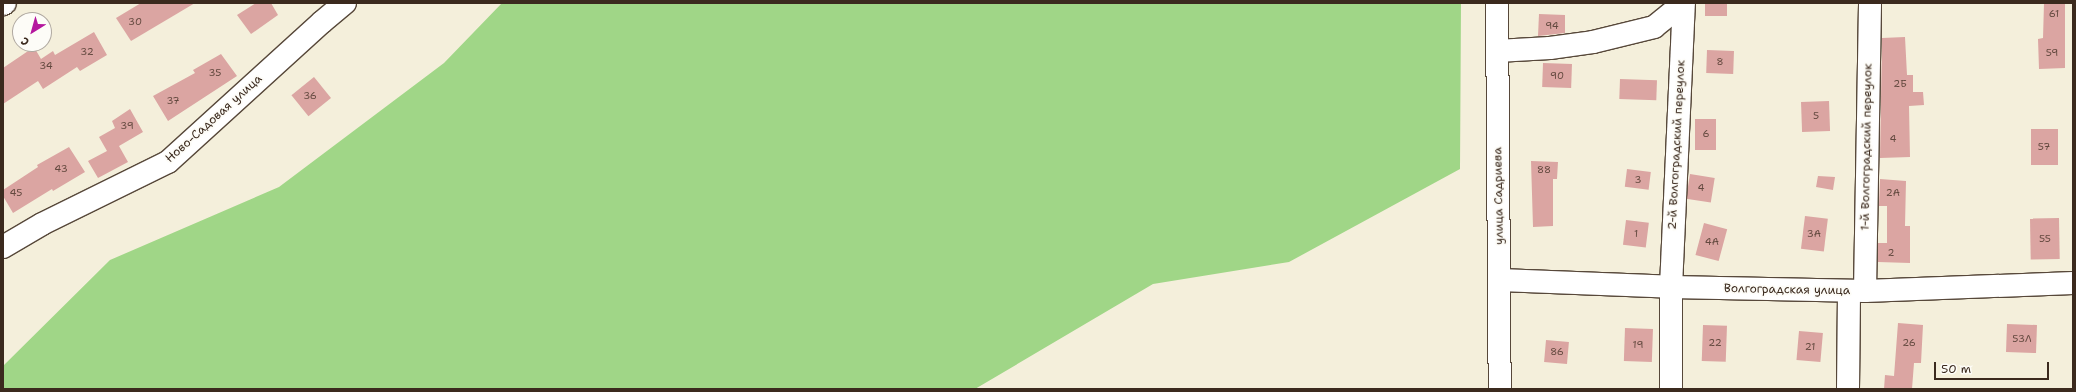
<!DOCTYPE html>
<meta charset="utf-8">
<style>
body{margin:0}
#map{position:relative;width:2076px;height:392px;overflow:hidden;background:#f4efdb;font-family:"Shantell Sans",sans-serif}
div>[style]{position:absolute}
.green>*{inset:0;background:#a0d687}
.building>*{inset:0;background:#dba5a2;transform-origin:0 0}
.roads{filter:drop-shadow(1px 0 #57483a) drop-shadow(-1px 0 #57483a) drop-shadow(0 1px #57483a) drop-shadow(0 -1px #57483a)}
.minor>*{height:22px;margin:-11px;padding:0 11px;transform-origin:11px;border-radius:11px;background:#fff}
span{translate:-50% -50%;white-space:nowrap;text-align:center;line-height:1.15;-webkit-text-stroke:3.5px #fdfcf7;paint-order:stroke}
.number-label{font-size:10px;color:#63493f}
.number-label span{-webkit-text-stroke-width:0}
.street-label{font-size:12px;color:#3b2a1e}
.frame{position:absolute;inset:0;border:4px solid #3b2a1e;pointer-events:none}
.north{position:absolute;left:12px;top:12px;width:40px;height:40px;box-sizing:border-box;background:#fdfcf7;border:1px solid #afa8a0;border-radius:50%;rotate:217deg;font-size:11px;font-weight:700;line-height:16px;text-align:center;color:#3b2a1e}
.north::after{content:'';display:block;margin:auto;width:14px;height:18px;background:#b5179e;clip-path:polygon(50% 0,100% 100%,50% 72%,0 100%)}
.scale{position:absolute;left:1934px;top:362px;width:115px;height:18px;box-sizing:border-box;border:2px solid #3b2a1e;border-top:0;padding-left:5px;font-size:12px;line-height:14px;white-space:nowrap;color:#3b2a1e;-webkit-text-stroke:3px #fdfcf7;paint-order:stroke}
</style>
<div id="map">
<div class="green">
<i style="clip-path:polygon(502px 3px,1461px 3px,1460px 169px,1289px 262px,1153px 284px,975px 389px,3px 389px,3px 366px,110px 260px,279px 187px,444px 63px)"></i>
</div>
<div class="building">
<i style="clip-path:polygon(141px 3px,195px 3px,131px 41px,116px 18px)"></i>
<i style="clip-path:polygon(256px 3px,271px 3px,278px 15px,251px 34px,237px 15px)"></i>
<i style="left:1705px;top:3px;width:22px;height:13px"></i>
<i style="clip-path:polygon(2044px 3px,2065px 3px,2065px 68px,2039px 69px,2038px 39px,2043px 38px)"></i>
<i style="clip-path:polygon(1539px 14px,1565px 15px,1565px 33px,1538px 36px)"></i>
<i style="clip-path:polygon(94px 32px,107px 55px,80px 71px,77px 67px,43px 89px,38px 81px,3px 104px,3px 68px,34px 47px,41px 59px,53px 51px,55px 55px)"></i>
<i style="clip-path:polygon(1905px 37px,1907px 75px,1913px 75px,1913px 92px,1923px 92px,1924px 105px,1909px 106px,1910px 157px,1880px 158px,1882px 38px)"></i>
<i style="left:1707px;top:50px;width:27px;height:23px;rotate:2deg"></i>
<i style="clip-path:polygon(221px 54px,237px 76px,168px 121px,153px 96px,195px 73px,193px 70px)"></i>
<i style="left:1543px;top:63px;width:29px;height:24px;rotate:2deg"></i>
<i style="left:314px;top:77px;width:27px;height:29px;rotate:51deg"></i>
<i style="left:1620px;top:79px;width:37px;height:20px;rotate:2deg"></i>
<i style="left:1829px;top:101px;width:30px;height:28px;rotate:88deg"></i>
<i style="clip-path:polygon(130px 109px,143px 132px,119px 146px,128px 162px,98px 178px,88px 161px,107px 151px,99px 137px,115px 128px,112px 121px)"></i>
<i style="left:1695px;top:119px;width:21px;height:31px"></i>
<i style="left:2031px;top:129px;width:27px;height:36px"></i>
<i style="clip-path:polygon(69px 147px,85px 172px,53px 191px,52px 189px,13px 213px,3px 196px,3px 190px,38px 167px,37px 165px)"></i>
<i style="clip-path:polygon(1531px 161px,1558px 162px,1557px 179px,1553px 179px,1553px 226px,1533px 227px)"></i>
<i style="left:1627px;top:169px;width:24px;height:18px;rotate:7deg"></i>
<i style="left:1690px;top:174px;width:25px;height:25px;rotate:9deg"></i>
<i style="clip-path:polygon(1818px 176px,1835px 177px,1833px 190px,1816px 187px)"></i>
<i style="clip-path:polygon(1880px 179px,1906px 181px,1905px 226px,1910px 226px,1910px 263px,1878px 262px,1878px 243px,1887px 243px,1887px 206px,1879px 206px)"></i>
<i style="left:1805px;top:216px;width:23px;height:33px;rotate:7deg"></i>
<i style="left:2059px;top:218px;width:41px;height:29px;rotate:89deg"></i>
<i style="left:1626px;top:220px;width:23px;height:25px;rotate:7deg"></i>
<i style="left:1704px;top:223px;width:24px;height:33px;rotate:15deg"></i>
<i style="clip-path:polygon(1898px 323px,1923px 325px,1921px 363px,1914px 363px,1912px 389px,1884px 389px,1885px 375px,1894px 376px)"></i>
<i style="left:2007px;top:324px;width:30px;height:28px;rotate:2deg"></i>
<i style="left:1703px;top:325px;width:24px;height:36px;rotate:2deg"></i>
<i style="left:1625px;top:328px;width:28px;height:33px;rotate:2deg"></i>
<i style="left:1799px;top:331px;width:24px;height:29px;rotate:5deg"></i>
<i style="left:1546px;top:340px;width:23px;height:22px;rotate:5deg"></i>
</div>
<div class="roads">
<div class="minor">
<i style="left:1497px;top:3px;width:386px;rotate:89.6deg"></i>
<i style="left:3px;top:4px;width:2px;rotate:-27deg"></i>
<i style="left:1497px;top:51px;width:53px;rotate:-3.2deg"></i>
<i style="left:1550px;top:48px;width:43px;rotate:-7.9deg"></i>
<i style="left:1593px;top:42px;width:63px;rotate:-13.8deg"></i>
<i style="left:1654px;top:27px;width:38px;rotate:-39deg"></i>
<i style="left:3px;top:247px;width:45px;rotate:-30.5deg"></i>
<i style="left:42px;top:224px;width:140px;rotate:-26.2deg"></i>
<i style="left:168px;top:162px;width:208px;rotate:-42.3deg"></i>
<i style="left:322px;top:22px;width:30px;rotate:-40deg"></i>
<i style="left:1500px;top:280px;width:171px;rotate:2.3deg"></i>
<i style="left:1671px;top:287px;width:194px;rotate:1.2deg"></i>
<i style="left:1865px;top:291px;width:208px;rotate:-2.2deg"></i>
<i style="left:1865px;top:291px;width:288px;rotate:-89deg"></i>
<i style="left:1671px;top:389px;width:102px;rotate:-90deg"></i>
<i style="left:1671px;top:287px;width:284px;rotate:-87.4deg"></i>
<i style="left:1848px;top:389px;width:98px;rotate:-89.4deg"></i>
</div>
</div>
<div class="number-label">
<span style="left:2054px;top:14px">61</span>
<span style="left:135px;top:22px">30</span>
<span style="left:1552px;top:26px">94</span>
<span style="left:87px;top:52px">32</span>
<span style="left:2052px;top:53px">59</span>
<span style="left:1720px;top:62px">8</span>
<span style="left:46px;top:66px">34</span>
<span style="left:215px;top:73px">35</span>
<span style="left:1557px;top:76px">90</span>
<span style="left:1900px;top:84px">2Б</span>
<span style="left:310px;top:96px">36</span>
<span style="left:173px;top:101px">37</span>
<span style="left:1816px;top:116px">5</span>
<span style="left:127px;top:126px">39</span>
<span style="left:1706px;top:134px">6</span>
<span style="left:1893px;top:139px">4</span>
<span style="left:2044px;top:147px">57</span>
<span style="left:61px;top:169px">43</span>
<span style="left:1544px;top:170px">88</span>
<span style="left:1638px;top:180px">3</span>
<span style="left:1701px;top:188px">4</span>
<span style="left:16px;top:193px">45</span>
<span style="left:1893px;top:193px">2А</span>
<span style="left:1636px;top:234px">1</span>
<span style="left:1814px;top:234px">3А</span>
<span style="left:2045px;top:239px">55</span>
<span style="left:1712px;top:242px">4А</span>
<span style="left:1891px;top:253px">2</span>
<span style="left:2022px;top:339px">53Л</span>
<span style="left:1715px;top:343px">22</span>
<span style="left:1909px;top:343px">26</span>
<span style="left:1638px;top:345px">19</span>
<span style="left:1810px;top:347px">21</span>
<span style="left:1557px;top:352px">86</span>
</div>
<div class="street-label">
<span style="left:214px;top:119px;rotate:-42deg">Ново-Садовая улица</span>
<span style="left:1677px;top:145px;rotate:-87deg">2-й Волгоградский переулок</span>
<span style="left:1867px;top:147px;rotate:-89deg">1-й Волгоградский переулок</span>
<span style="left:1499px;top:196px;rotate:-91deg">улица Садриева</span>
<span style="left:1787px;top:290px;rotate:1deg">Волгоградская улица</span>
</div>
<div class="frame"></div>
<div class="north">С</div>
<div class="scale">50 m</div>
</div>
